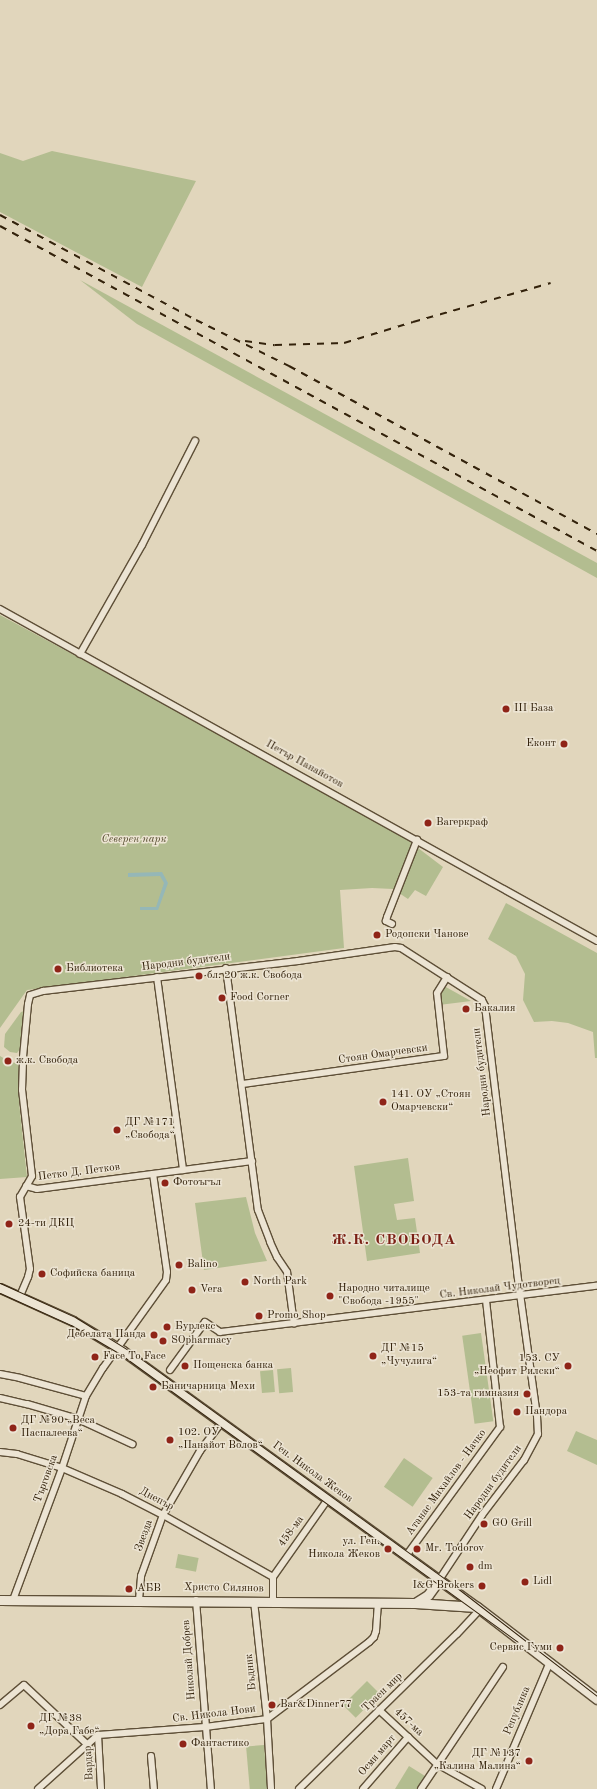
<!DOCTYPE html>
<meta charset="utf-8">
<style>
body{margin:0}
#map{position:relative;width:597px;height:1789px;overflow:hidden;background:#e1d6bc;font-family:"Old Standard TT",serif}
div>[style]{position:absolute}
.green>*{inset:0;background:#b3bd90;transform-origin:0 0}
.water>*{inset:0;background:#95b7b7}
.roads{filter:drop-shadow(1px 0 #5e4f37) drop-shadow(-1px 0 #5e4f37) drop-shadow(0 1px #5e4f37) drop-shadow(0 -1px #5e4f37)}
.street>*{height:6px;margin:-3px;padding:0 3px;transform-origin:3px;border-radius:3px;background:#ece4d3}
.secondary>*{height:9px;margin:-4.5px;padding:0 4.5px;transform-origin:4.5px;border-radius:4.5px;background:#ece4d3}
.tram>*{height:1px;margin:-0.5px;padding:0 0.5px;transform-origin:0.5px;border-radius:0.5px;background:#33220b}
.rail>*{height:2px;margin-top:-1px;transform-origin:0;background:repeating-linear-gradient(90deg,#33220b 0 7px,transparent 0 14px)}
.dots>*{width:11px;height:11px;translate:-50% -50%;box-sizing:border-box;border:2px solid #ece4d3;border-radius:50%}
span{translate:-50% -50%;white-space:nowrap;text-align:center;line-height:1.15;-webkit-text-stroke:3px #ece4d3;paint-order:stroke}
.poi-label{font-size:11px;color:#33220b}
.left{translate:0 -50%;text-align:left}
.right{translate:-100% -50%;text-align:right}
.street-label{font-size:11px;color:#33220b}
.park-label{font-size:11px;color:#53492c;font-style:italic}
.district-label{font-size:15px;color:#7a1f14;font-weight:700;letter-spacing:1px}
</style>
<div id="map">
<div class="green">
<i style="clip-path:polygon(52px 151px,196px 181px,142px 287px,0 212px,0 153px,23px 161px)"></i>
<i style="clip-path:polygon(80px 280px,597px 563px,597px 578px,137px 324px)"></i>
<i style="clip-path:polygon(0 615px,211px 729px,401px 835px,443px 867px,426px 896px,415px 890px,408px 899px,393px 889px,372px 888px,340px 890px,344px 948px,27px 990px,0 1028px)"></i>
<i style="clip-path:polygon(506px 903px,597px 953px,597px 1058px,595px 1058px,593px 1032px,568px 1023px,552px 1021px,534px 1022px,523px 1000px,525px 974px,516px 956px,488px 939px)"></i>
<i style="clip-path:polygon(444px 986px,471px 1001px,439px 1005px,438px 998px,441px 987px)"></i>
<i style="clip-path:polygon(24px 1011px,20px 1049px,17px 1053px,10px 1052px,4px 1047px,5px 1034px,21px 1012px)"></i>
<i style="clip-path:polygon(0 1056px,10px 1062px,16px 1063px,19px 1066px,19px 1102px,27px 1177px,0 1179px)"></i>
<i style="clip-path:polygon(408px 1158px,414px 1201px,394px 1204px,397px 1220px,415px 1218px,420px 1253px,367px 1261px,354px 1166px)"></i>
<i style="clip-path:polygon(246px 1197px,255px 1233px,267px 1261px,204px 1270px,195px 1203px)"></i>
<i style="left:481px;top:1333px;width:89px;height:19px;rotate:82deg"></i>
<i style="left:291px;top:1368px;width:24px;height:14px;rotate:85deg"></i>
<i style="left:273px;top:1370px;width:22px;height:13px;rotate:85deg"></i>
<i style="clip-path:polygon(576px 1431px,597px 1440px,597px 1465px,567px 1451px)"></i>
<i style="left:404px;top:1458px;width:35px;height:35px;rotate:35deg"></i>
<i style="left:178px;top:1554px;width:21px;height:14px;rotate:11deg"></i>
<i style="left:367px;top:1681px;width:18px;height:34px;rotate:45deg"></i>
<i style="left:264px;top:1745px;width:44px;height:18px;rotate:85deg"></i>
<i style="clip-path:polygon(409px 1766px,425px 1776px,417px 1789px,395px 1789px)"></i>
</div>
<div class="water">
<i style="clip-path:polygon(162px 872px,168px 883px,158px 910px,140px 910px,140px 907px,156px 907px,164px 883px,160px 876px,128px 877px,128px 873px)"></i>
</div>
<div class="roads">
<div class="street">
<i style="left:0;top:609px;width:683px;rotate:29.08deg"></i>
<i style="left:80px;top:654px;width:125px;rotate:-60.4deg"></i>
<i style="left:142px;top:545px;width:117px;rotate:-63deg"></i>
<i style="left:392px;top:924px;width:7px;rotate:-153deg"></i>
<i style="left:386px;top:921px;width:4px;rotate:-76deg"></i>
<i style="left:387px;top:917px;width:83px;rotate:-68.7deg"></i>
<i style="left:226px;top:968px;width:244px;rotate:82.5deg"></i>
<i style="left:258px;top:1210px;width:34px;rotate:69deg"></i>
<i style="left:270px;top:1242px;width:17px;rotate:65deg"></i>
<i style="left:277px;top:1257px;width:18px;rotate:56deg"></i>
<i style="left:287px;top:1272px;width:52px;rotate:82.3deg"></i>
<i style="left:157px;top:977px;width:195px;rotate:82.3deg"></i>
<i style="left:242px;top:1084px;width:204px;rotate:-7.9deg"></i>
<i style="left:444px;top:1056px;width:63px;rotate:-96.3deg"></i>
<i style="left:437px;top:993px;width:19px;rotate:-58deg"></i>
<i style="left:26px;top:1186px;width:11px;rotate:15deg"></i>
<i style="left:37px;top:1189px;width:217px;rotate:-7.4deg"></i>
<i style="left:20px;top:1296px;width:21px;rotate:-67deg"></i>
<i style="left:28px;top:1277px;width:8px;rotate:-76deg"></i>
<i style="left:30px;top:1269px;width:73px;rotate:-97.9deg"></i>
<i style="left:20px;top:1197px;width:24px;rotate:-60deg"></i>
<i style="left:32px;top:1176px;width:87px;rotate:-96.6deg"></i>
<i style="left:22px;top:1090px;width:33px;rotate:-88deg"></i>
<i style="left:23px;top:1057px;width:53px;rotate:-84.6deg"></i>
<i style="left:28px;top:1004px;width:9px;rotate:-77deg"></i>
<i style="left:30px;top:995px;width:14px;rotate:-17deg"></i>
<i style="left:43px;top:991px;width:257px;rotate:-6.7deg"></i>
<i style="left:298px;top:961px;width:98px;rotate:-8.2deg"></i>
<i style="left:395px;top:947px;width:6px;rotate:9deg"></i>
<i style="left:401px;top:948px;width:96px;rotate:32.7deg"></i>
<i style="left:482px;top:1000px;width:7px;rotate:63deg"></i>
<i style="left:485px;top:1006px;width:268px;rotate:83.1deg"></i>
<i style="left:517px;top:1272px;width:145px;rotate:82.1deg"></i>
<i style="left:537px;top:1416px;width:18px;rotate:87deg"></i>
<i style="left:538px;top:1434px;width:30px;rotate:118deg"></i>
<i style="left:524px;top:1460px;width:69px;rotate:127.4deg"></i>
<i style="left:482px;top:1515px;width:78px;rotate:123.5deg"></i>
<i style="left:170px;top:1370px;width:59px;rotate:-53.9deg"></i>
<i style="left:205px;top:1322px;width:18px;rotate:34deg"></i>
<i style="left:220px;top:1332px;width:380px;rotate:-7deg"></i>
<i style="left:0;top:1374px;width:20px;rotate:11deg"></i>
<i style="left:20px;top:1378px;width:68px;rotate:15.3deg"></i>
<i style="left:0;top:1398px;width:28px;rotate:13deg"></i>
<i style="left:27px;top:1404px;width:53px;rotate:16.4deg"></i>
<i style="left:78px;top:1419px;width:60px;rotate:24.8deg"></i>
<i style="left:0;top:1452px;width:17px;rotate:7deg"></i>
<i style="left:17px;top:1454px;width:47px;rotate:17.3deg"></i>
<i style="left:62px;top:1468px;width:65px;rotate:23.4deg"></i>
<i style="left:122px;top:1494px;width:46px;rotate:27.1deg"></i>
<i style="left:163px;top:1515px;width:126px;rotate:29.4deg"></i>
<i style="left:273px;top:1577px;width:24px;rotate:90deg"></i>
<i style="left:406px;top:1556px;width:160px;rotate:-53.9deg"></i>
<i style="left:500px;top:1427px;width:127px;rotate:-96.3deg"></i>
<i style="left:273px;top:1577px;width:95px;rotate:-54.8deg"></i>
<i style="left:13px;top:1600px;width:141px;rotate:-69.6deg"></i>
<i style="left:62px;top:1468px;width:76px;rotate:-71.6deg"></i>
<i style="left:86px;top:1396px;width:33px;rotate:-59deg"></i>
<i style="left:103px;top:1368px;width:108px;rotate:-54.4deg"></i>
<i style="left:166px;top:1280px;width:8px;rotate:-83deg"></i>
<i style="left:167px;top:1272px;width:99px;rotate:-98.1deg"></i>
<i style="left:139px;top:1600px;width:24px;rotate:-85deg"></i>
<i style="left:141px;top:1576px;width:65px;rotate:-70.2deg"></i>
<i style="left:163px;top:1515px;width:74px;rotate:-60deg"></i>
<i style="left:200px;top:1451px;width:36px;rotate:-53deg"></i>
<i style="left:196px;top:1600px;width:190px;rotate:85.5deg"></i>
<i style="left:254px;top:1601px;width:119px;rotate:83.7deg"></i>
<i style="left:267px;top:1719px;width:70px;rotate:86.7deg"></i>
<i style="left:0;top:1705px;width:31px;rotate:-40deg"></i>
<i style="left:24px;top:1685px;width:88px;rotate:43.2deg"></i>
<i style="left:379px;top:1710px;width:79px;rotate:43deg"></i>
<i style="left:437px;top:1764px;width:51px;rotate:29.1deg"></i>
<i style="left:98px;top:1735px;width:54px;rotate:86.8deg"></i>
<i style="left:151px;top:1756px;width:33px;rotate:85deg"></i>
<i style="left:38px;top:1789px;width:81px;rotate:-42deg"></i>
<i style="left:98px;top:1735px;width:107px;rotate:-4.3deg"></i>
<i style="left:205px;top:1727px;width:63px;rotate:-7.4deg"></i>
<i style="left:267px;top:1719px;width:128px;rotate:-37deg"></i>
<i style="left:369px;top:1642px;width:7px;rotate:-45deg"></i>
<i style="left:374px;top:1637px;width:6px;rotate:-72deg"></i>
<i style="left:376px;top:1631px;width:28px;rotate:-86deg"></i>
<i style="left:299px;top:1789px;width:221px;rotate:-44.5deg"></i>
<i style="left:457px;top:1634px;width:34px;rotate:-47deg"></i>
<i style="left:363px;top:1789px;width:69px;rotate:-49.1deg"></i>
<i style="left:421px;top:1789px;width:147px;rotate:-56.1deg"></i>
<i style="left:496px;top:1789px;width:138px;rotate:-67deg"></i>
</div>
<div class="secondary">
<i style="left:0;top:1288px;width:80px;rotate:24.3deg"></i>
<i style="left:73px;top:1321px;width:58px;rotate:31deg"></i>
<i style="left:123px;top:1351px;width:437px;rotate:35.9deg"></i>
<i style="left:477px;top:1607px;width:151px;rotate:37.5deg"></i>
<i style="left:0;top:1600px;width:415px;rotate:0.4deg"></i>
<i style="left:415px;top:1603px;width:61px;rotate:3.8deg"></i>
<i style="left:415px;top:1603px;width:15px;rotate:-32deg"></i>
<i style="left:428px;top:1595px;width:19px;rotate:-54deg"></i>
</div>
</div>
<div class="tram">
<i style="left:0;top:1283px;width:82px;rotate:24.4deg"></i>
<i style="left:75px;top:1317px;width:68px;rotate:31.8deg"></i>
<i style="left:133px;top:1353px;width:394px;rotate:35.9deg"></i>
<i style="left:452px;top:1584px;width:183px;rotate:37.7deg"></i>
<i style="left:0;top:1293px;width:78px;rotate:24.3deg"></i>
<i style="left:71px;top:1325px;width:57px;rotate:30.6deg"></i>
<i style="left:120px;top:1354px;width:491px;rotate:35.9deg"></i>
</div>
<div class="rail">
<i style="left:0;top:215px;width:222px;rotate:28.2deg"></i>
<i style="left:196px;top:320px;width:104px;rotate:26.3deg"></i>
<i style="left:289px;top:366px;width:351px;rotate:28.6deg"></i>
<i style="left:0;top:226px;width:680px;rotate:28.56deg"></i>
<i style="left:245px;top:341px;width:30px;rotate:8deg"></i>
<i style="left:275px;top:345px;width:69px;rotate:-1.7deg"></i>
<i style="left:344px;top:343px;width:72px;rotate:-16.9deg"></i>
<i style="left:413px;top:322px;width:143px;rotate:-15.8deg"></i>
</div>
<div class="dots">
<i style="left:506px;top:709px;background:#8f2418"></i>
<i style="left:564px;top:744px;background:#8f2418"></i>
<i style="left:428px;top:823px;background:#8f2418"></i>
<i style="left:377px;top:935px;background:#8f2418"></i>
<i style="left:58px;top:969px;background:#8f2418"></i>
<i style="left:199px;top:976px;background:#8f2418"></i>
<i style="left:222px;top:998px;background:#8f2418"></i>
<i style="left:466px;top:1009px;background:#8f2418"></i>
<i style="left:8px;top:1061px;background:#8f2418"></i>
<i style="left:383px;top:1102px;background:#8f2418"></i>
<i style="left:117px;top:1130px;background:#8f2418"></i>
<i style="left:165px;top:1183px;background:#8f2418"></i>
<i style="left:9px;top:1224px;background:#8f2418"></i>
<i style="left:179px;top:1265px;background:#8f2418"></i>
<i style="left:42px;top:1274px;background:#8f2418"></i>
<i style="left:245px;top:1282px;background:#8f2418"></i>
<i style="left:192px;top:1290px;background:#8f2418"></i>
<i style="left:330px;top:1296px;background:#8f2418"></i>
<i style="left:259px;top:1316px;background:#8f2418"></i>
<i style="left:167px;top:1327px;background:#8f2418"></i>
<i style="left:154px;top:1335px;background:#8f2418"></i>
<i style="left:163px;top:1341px;background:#8f2418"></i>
<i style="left:373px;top:1356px;background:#8f2418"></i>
<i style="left:95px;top:1357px;background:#8f2418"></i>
<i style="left:185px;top:1366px;background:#8f2418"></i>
<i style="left:568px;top:1366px;background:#8f2418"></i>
<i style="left:153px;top:1387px;background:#8f2418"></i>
<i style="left:527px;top:1394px;background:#8f2418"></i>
<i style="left:517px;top:1412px;background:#8f2418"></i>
<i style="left:13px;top:1428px;background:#8f2418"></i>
<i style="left:170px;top:1440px;background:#8f2418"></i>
<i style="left:484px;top:1524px;background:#8f2418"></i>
<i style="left:388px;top:1549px;background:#8f2418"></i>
<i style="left:417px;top:1549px;background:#8f2418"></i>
<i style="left:470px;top:1567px;background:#8f2418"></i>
<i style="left:525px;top:1582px;background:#8f2418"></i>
<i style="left:482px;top:1586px;background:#8f2418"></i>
<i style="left:129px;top:1589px;background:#8f2418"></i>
<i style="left:560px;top:1648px;background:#8f2418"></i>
<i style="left:272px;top:1705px;background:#8f2418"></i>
<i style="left:31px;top:1726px;background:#8f2418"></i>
<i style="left:183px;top:1744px;background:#8f2418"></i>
<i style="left:529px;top:1761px;background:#8f2418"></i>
</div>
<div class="poi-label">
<span class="left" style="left:514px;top:709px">III База</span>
<span class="right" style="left:556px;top:744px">Еконт</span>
<span class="left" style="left:436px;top:823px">Вагеркраф</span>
<span class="left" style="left:385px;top:935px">Родопски Чанове</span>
<span class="left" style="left:66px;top:969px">Библиотека</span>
<span class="left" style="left:207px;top:976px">бл. 20 ж.к. Свобода</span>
<span class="left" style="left:230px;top:998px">Food Corner</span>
<span class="left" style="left:474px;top:1009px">Бакалия</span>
<span class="left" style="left:16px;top:1061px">ж.к. Свобода</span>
<span class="left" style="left:391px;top:1102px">141. ОУ „Стоян<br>Омарчевски“</span>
<span class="left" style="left:125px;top:1130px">ДГ №171<br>„Свобода“</span>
<span class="left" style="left:173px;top:1183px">Фотоъгъл</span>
<span class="left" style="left:18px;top:1224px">24-ти ДКЦ</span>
<span class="left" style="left:187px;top:1265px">Balino</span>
<span class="left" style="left:50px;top:1274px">Софийска баница</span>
<span class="left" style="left:253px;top:1282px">North Park</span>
<span class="left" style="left:200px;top:1290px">Vera</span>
<span class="left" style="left:338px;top:1296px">Народно читалище<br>"Свобода -1955"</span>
<span class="left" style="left:267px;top:1316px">Promo Shop</span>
<span class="left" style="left:175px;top:1327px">Бурлекс</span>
<span class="right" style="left:146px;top:1335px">Дебелата Панда</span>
<span class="left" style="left:171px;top:1341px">SOpharmacy</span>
<span class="left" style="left:381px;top:1356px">ДГ №15<br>„Чучулига“</span>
<span class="left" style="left:103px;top:1357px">Face To Face</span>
<span class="right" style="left:560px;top:1366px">153. СУ<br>„Неофит Рилски“</span>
<span class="left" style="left:193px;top:1366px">Пощенска банка</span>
<span class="left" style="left:161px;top:1387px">Баничарница Мехи</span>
<span class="right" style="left:519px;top:1394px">153-та гимназия</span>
<span class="left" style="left:525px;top:1412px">Пандора</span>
<span class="left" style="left:21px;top:1428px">ДГ №90 „Веса<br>Паспалеева“</span>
<span class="left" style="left:178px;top:1440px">102. ОУ<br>„Панайот Волов“</span>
<span class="left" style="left:492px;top:1524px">GO Grill</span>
<span class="right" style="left:380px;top:1549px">ул. Ген.<br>Никола Жеков</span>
<span class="left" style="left:425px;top:1549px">Mr. Todorov</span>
<span class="left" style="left:478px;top:1567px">dm</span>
<span class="left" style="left:533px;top:1582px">Lidl</span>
<span class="right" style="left:474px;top:1586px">I&amp;G Brokers</span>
<span class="left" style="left:137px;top:1589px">АБВ</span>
<span class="right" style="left:552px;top:1648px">Сервис Гуми</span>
<span class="left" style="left:280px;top:1705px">Bar&amp;Dinner77</span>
<span class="left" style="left:39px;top:1726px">ДГ №38<br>„Дора Габе“</span>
<span class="left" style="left:191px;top:1744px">Фантастико</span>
<span class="right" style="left:521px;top:1761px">ДГ №137<br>„Калина Малина“</span>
</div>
<div class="street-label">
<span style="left:304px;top:765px;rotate:29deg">Петър Панайотов</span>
<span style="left:186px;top:963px;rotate:-7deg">Народни будители</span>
<span style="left:383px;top:1055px;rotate:-8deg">Стоян Омарчевски</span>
<span style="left:483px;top:1072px;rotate:-97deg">Народни будители</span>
<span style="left:79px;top:1173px;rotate:-7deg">Петко Д. Петков</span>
<span style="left:500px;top:1289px;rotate:-7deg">Св. Николай Чудотворец</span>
<span style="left:312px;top:1473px;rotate:36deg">Ген. Никола Жеков</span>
<span style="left:47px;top:1479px;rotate:-70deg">Търговска</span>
<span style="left:447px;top:1483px;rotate:-54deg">Атанас Михайлов - Начко</span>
<span style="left:494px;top:1483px;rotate:-54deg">Народни будители</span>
<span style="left:156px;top:1500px;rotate:28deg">Днепър</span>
<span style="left:292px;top:1532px;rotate:-54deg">458-ма</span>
<span style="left:145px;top:1536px;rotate:-70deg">Звезда</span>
<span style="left:224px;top:1589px;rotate:1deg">Христо Силянов</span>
<span style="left:190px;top:1660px;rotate:-94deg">Николай Добрев</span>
<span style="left:252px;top:1672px;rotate:-96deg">Бъдник</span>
<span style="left:383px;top:1693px;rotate:-44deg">Траен мир</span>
<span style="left:518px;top:1711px;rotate:-67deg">Република</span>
<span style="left:214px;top:1715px;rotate:-7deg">Св. Никола Нови</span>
<span style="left:408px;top:1723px;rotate:43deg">457-ма</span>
<span style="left:378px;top:1756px;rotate:-49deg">Осми март</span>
<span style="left:90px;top:1763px;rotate:-93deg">Вардар</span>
</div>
<div class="park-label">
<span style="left:134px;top:840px">Северен парк</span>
</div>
<div class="district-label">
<span style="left:394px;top:1241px">Ж.К. СВОБОДА</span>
</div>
</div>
